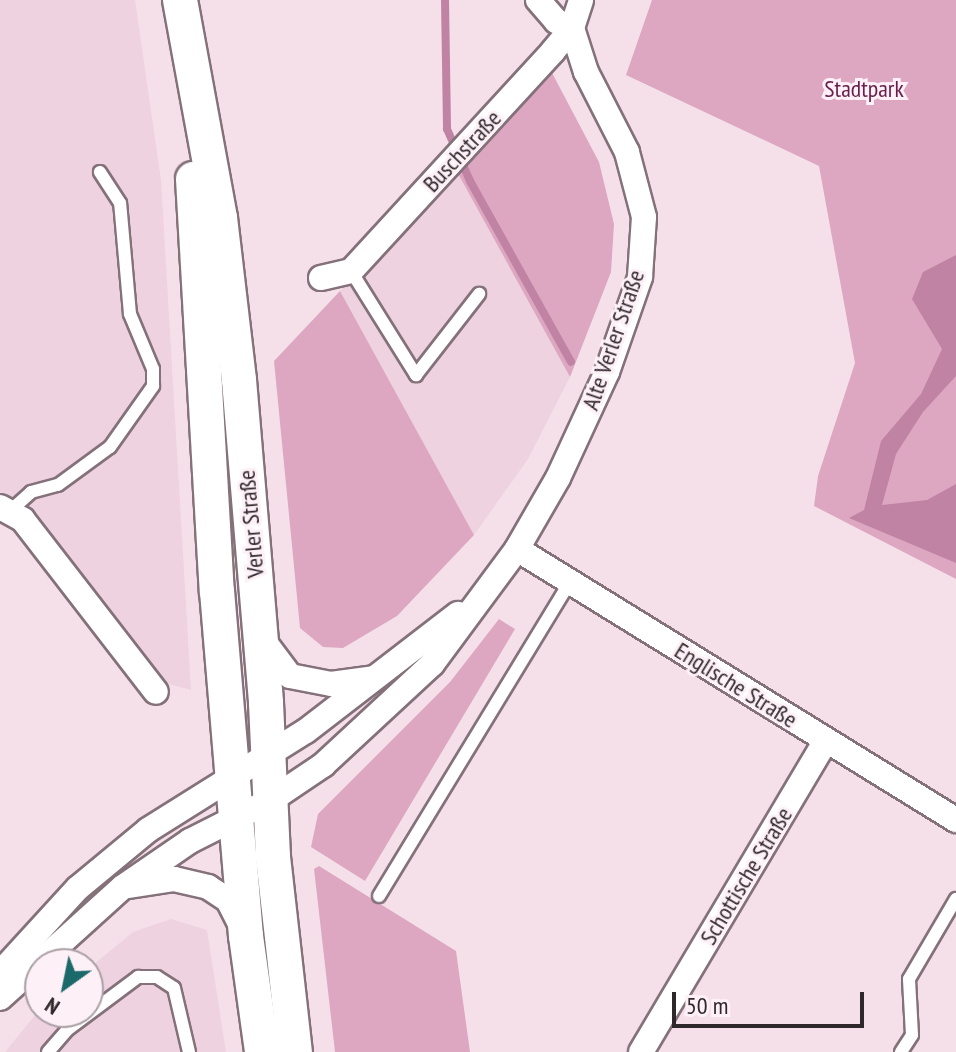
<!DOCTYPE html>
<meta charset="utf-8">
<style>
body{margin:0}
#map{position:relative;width:956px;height:1052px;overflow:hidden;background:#f5e0ea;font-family:"PT Sans Narrow",sans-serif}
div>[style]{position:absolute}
.built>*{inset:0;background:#eed2df}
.green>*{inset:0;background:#dda7c2}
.water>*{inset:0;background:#c083a3}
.stream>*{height:8px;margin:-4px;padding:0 4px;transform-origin:4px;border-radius:4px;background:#c083a3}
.roads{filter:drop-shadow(2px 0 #84717a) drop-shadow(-2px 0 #84717a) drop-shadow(0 2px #84717a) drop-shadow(0 -2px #84717a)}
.service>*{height:12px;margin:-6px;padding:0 6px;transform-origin:6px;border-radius:6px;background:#fff}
.minor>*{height:24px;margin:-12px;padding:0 12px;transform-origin:12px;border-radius:12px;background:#fff}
.secondary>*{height:34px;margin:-17px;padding:0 17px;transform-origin:17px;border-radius:17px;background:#fff}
span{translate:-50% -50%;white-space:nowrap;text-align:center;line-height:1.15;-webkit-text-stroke:6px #fdf0f6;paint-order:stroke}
.park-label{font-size:24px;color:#671e4a}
.street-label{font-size:24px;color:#2f282b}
.north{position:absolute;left:24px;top:948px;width:80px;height:80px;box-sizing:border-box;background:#fdf0f6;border:2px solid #aba0a5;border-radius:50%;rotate:213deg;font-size:22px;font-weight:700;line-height:32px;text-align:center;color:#2f282b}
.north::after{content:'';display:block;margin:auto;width:28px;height:36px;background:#1c696b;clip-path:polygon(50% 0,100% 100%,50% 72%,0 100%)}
.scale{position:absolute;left:672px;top:992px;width:192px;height:36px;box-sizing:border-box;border:4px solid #2f282b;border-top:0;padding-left:10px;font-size:24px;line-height:28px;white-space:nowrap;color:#2f282b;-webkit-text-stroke:6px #fdf0f6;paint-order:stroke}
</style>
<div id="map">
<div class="built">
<i style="clip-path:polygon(0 0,135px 0,161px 180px,191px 690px,165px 683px,34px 511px,0 492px)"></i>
<i style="clip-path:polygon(456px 170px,570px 377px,528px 459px,474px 535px,340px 291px)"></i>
<i style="clip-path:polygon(171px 919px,207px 930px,226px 1052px,5px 1052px,40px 1009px,88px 1012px,88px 969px,133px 932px)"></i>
</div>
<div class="green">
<i style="clip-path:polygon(652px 0,956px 0,956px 579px,814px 506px,818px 476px,855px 363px,819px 166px,626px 75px)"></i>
<i style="clip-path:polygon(550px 69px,599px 162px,614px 224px,611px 272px,570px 377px,456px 170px)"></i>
<i style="clip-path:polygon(340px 291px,474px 535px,397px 616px,343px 648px,323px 647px,300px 628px,274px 361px)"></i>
<i style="clip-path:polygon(499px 619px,515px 629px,365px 881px,311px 847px,318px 814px,450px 682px)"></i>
<i style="clip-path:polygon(319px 866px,456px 951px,470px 1052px,335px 1052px,314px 869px)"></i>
</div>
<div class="water">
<i style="clip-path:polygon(956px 255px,956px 376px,923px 412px,896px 454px,882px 505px,927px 500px,956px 484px,956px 563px,849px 518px,864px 510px,881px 441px,921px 394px,942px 349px,912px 299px,923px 272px)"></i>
</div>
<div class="stream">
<i style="left:445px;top:0;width:129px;rotate:89.1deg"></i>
<i style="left:447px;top:129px;width:57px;rotate:66.1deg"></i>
<i style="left:470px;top:181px;width:207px;rotate:60.8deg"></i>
</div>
<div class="roads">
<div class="service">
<i style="left:351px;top:271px;width:123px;rotate:58deg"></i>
<i style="left:416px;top:375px;width:103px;rotate:-52.1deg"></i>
<i style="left:9px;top:512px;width:30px;rotate:-42deg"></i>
<i style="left:31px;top:492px;width:28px;rotate:-15deg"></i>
<i style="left:58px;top:485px;width:64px;rotate:-36.2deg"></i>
<i style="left:110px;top:447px;width:75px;rotate:-54.8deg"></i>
<i style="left:153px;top:386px;width:17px;rotate:-90deg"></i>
<i style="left:153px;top:369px;width:60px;rotate:-112.7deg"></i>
<i style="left:130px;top:314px;width:111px;rotate:-95.1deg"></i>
<i style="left:120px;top:203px;width:37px;rotate:-123deg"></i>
<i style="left:379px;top:896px;width:366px;rotate:-58.7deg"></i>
<i style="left:48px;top:1052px;width:29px;rotate:-49deg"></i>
<i style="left:67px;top:1030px;width:89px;rotate:-36.7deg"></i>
<i style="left:138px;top:977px;width:19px"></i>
<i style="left:157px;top:977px;width:20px;rotate:33deg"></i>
<i style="left:174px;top:988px;width:66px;rotate:76.8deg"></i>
<i style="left:901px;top:1052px;width:20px;rotate:-57deg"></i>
<i style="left:912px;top:1035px;width:56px;rotate:-93.1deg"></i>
<i style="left:909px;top:979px;width:93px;rotate:-59.6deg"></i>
</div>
<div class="minor">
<i style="left:538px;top:0;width:28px;rotate:49deg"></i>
<i style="left:556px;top:21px;width:17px;rotate:24deg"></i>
<i style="left:321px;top:278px;width:31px;rotate:-13deg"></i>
<i style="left:351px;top:271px;width:299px;rotate:-47.4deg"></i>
<i style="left:553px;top:51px;width:30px;rotate:-50deg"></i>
<i style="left:572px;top:28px;width:29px;rotate:-72deg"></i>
<i style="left:0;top:507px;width:26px;rotate:29deg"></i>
<i style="left:23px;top:520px;width:217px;rotate:52.3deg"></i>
<i style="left:517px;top:549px;width:516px;rotate:31.69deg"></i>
<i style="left:263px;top:640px;width:45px;rotate:53.1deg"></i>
<i style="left:290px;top:676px;width:42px;rotate:11deg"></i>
<i style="left:331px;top:684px;width:43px;rotate:-7.9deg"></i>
<i style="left:129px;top:886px;width:46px;rotate:-8.8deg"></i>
<i style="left:174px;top:879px;width:35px;rotate:13deg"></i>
<i style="left:208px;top:887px;width:24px;rotate:33deg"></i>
<i style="left:228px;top:900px;width:30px;rotate:63deg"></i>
<i style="left:0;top:973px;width:115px;rotate:-47.5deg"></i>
<i style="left:78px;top:888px;width:91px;rotate:-39.6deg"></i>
<i style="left:148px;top:830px;width:186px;rotate:-32.1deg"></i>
<i style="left:306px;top:731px;width:192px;rotate:-37.6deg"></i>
<i style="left:0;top:998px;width:166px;rotate:-42.1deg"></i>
<i style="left:123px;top:887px;width:81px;rotate:-34.5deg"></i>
<i style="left:190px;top:841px;width:91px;rotate:-26.8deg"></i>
<i style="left:271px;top:800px;width:63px;rotate:-33.9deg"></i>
<i style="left:323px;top:765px;width:149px;rotate:-42.8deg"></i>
<i style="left:432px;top:664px;width:143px;rotate:-53.5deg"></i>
<i style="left:517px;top:549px;width:82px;rotate:-60deg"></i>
<i style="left:558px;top:478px;width:117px;rotate:-65.2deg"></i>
<i style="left:607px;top:372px;width:101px;rotate:-70.8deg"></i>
<i style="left:640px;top:277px;width:60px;rotate:-86.2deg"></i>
<i style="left:644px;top:217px;width:67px;rotate:-104.7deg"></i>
<i style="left:627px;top:152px;width:90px;rotate:-117.1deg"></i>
<i style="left:586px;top:72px;width:46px;rotate:-107.7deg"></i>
<i style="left:641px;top:1052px;width:362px;rotate:-59.3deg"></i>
</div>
<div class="secondary">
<i style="left:180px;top:0;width:222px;rotate:79.6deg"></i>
<i style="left:220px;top:218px;width:163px;rotate:83.3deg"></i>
<i style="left:239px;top:380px;width:324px;rotate:85.2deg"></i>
<i style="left:266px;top:703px;width:154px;rotate:87.4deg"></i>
<i style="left:273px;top:857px;width:196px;rotate:83.6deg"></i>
<i style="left:193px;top:179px;width:413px;rotate:86.7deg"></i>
<i style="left:217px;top:591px;width:346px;rotate:85.2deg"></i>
<i style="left:246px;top:936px;width:117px;rotate:82.1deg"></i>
</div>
</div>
<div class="park-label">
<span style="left:864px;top:89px">Stadtpark</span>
</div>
<div class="street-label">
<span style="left:462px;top:151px;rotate:-47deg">Buschstraße</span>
<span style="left:613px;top:340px;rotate:-71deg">Alte Verler Straße</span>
<span style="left:251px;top:524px;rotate:-95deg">Verler Straße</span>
<span style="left:736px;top:685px;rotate:32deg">Englische Straße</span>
<span style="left:746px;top:876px;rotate:-59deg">Schottische Straße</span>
</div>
<div class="north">N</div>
<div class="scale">50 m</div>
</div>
